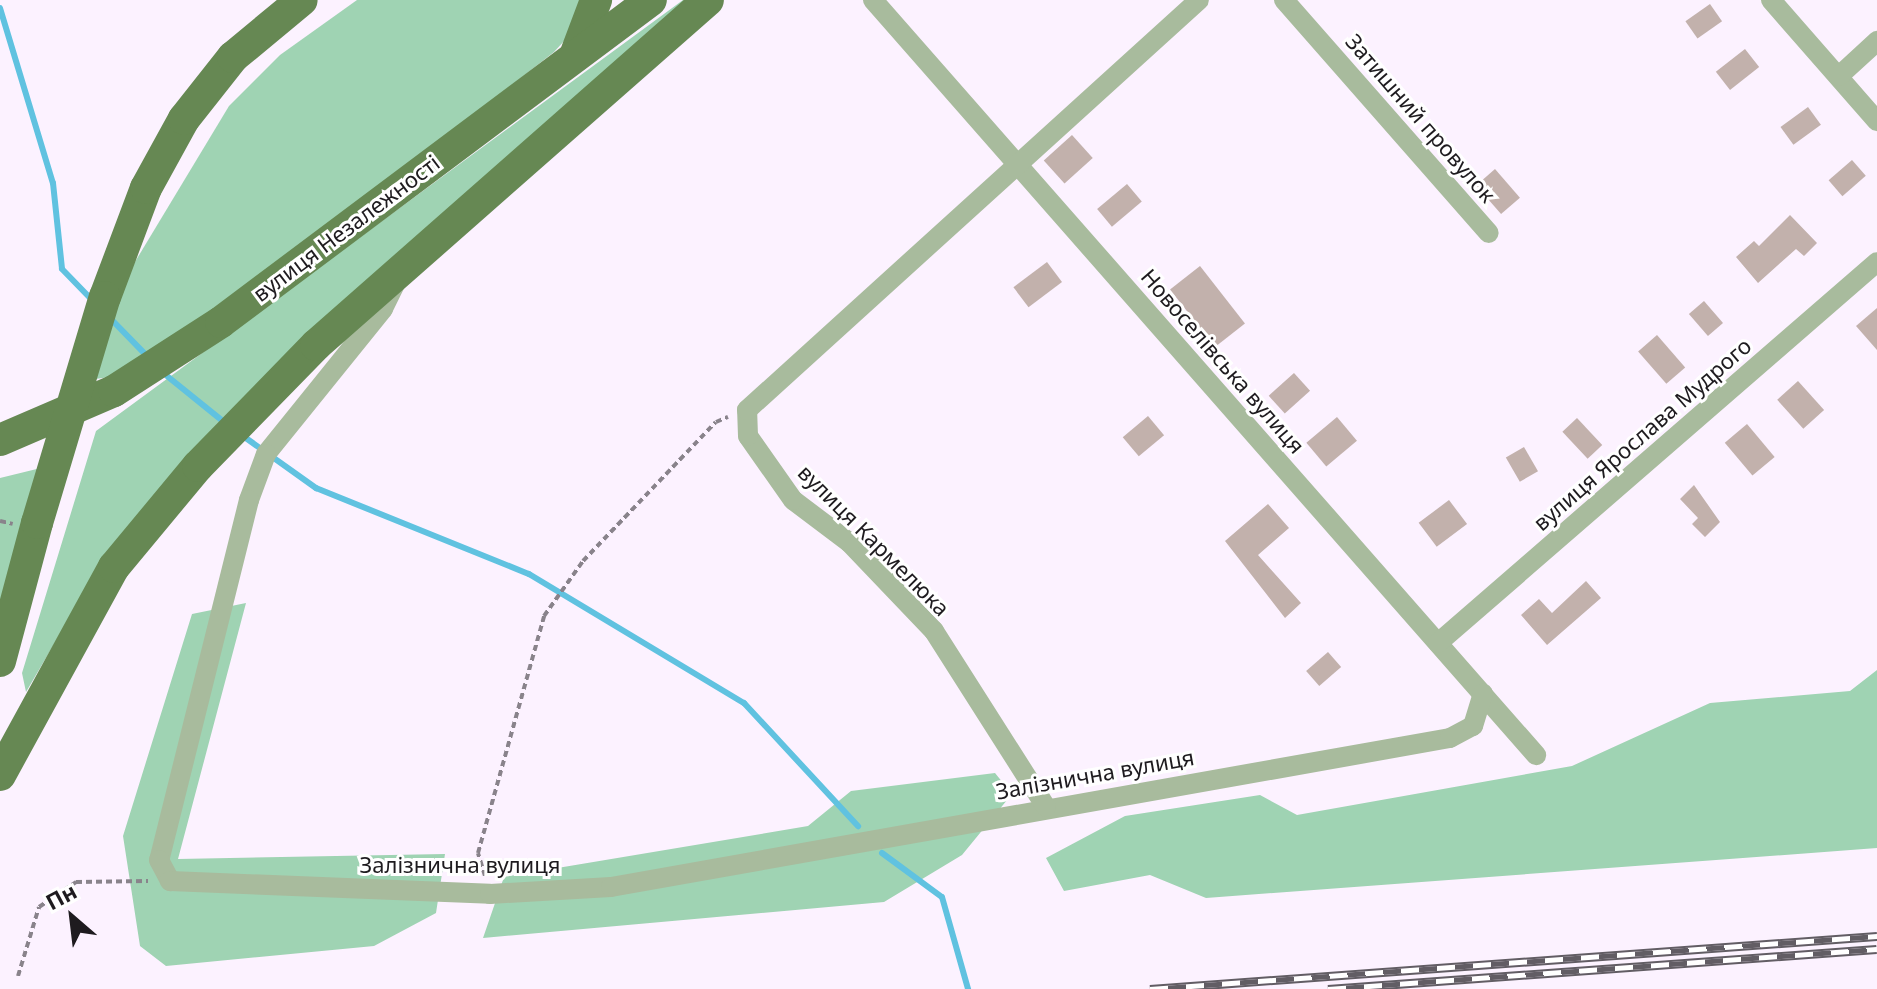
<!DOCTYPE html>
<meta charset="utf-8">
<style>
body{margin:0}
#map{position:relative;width:1877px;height:989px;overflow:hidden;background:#fcf2ff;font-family:"Noto Sans",sans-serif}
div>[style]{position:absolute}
.green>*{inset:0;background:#9fd3b3}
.stream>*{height:6px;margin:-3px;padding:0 3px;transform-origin:3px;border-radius:3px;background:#60c2e0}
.building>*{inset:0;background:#c2b1ac;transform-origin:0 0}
.path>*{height:4px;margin-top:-2px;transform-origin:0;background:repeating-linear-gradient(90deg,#89838b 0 6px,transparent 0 10px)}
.street>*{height:20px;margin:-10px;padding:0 10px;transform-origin:10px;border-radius:10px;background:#a8bb9d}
.primary>*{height:32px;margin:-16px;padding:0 16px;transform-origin:16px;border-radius:16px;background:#668853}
.rail>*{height:9px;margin-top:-4.5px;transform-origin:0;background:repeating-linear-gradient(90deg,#fff 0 18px,#625d64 0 36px);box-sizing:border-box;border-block:2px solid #625d64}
.primary-bridge>*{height:32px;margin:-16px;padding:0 16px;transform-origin:16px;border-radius:16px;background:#668853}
span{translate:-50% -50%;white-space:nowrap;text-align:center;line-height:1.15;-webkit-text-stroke:6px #fff;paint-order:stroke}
.street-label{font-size:22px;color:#1e1b1f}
.north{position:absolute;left:32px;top:877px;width:80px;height:80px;-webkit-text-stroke:6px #fff;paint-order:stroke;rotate:332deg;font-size:22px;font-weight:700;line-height:32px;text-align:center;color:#1e1b1f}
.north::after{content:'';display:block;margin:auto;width:28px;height:36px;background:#1e1b1f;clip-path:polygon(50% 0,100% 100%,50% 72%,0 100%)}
</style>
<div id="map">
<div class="green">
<i style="clip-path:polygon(357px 0,587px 0,577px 27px,554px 52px,304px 247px,116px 376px,89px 380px,115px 295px,229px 106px,280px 55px)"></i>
<i style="clip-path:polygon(683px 0,698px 0,92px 579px,26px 692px,22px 673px,96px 431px)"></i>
<i style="clip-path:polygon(49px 466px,0 622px,0 478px)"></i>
<i style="clip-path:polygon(246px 603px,178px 859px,445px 854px,436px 913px,374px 946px,166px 966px,140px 946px,123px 836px,192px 614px)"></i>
<i style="clip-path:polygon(1877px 670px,1877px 848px,1206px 898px,1150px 875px,1064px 891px,1046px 858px,1125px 816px,1260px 795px,1297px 815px,1572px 766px,1710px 703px,1850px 691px)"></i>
<i style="clip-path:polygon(995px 773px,1012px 794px,962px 855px,884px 902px,483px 938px,504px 877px,808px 826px,851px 791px)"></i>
</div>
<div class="stream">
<i style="left:0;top:8px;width:183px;rotate:73.2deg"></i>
<i style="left:53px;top:183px;width:86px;rotate:84deg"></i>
<i style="left:62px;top:269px;width:46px;rotate:45.9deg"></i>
<i style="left:110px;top:318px;width:49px;rotate:45.8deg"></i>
<i style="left:167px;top:376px;width:73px;rotate:38.9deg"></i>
<i style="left:243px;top:436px;width:90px;rotate:35.5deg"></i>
<i style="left:316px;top:488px;width:230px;rotate:22deg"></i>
<i style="left:529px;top:574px;width:251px;rotate:31deg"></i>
<i style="left:744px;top:703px;width:168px;rotate:47.2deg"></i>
<i style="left:882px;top:853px;width:74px;rotate:36.3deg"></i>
<i style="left:942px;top:897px;width:96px;rotate:74.2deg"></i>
</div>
<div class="building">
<i style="left:1710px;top:4px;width:21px;height:30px;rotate:55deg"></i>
<i style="left:1745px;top:49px;width:23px;height:37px;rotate:52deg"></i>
<i style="left:1808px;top:107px;width:22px;height:34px;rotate:54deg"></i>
<i style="left:1072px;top:135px;width:31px;height:38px;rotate:48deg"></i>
<i style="left:1852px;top:160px;width:21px;height:31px;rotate:49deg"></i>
<i style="left:1495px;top:169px;width:38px;height:25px;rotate:49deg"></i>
<i style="left:1127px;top:184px;width:23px;height:39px;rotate:50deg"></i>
<i style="clip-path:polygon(1790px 215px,1817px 243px,1804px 256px,1796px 249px,1758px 283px,1736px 257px,1754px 241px,1759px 246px)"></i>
<i style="left:1047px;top:262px;width:25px;height:42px;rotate:53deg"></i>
<i style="left:1200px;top:266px;width:73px;height:38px;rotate:52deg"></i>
<i style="left:1704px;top:301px;width:29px;height:20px;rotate:49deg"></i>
<i style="clip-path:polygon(1877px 308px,1877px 350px,1856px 326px)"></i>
<i style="left:1657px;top:335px;width:43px;height:25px;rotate:49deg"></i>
<i style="left:1294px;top:373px;width:24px;height:34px;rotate:48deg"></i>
<i style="left:1798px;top:381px;width:39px;height:28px;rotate:48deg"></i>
<i style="left:1148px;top:416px;width:25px;height:33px;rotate:50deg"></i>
<i style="left:1337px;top:417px;width:31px;height:40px;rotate:50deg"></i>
<i style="left:1577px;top:418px;width:37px;height:20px;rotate:47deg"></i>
<i style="left:1747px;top:424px;width:43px;height:29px;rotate:50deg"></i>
<i style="left:1524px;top:447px;width:28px;height:21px;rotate:60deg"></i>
<i style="clip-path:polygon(1694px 485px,1720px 522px,1705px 537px,1692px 524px,1698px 518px,1680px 499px)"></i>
<i style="left:1449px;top:500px;width:30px;height:38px;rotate:53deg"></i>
<i style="clip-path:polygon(1268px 504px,1289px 528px,1258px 555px,1301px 603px,1285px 618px,1225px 541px)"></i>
<i style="clip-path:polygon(1586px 581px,1601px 598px,1547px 645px,1521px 615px,1539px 599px,1552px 613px)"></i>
<i style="left:1328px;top:652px;width:20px;height:29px;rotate:49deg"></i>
</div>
<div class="path">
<i style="left:0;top:521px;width:13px;rotate:13deg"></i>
<i style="left:485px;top:876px;width:24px;rotate:-107deg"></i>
<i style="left:478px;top:853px;width:246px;rotate:-74.4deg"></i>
<i style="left:544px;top:616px;width:67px;rotate:-54.7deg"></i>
<i style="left:583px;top:561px;width:192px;rotate:-46.3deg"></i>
<i style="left:716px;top:422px;width:13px;rotate:-23deg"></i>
<i style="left:18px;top:976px;width:72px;rotate:-73.1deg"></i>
<i style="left:39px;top:907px;width:45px;rotate:-34deg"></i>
<i style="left:76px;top:882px;width:72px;rotate:-0.8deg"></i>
</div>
<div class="street">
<i style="left:873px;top:0;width:1005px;rotate:48.71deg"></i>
<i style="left:1284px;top:0;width:310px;rotate:48.7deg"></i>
<i style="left:1771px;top:0;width:161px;rotate:48.8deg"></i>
<i style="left:1839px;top:76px;width:52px;rotate:-42.6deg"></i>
<i style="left:396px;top:282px;width:30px;rotate:116deg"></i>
<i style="left:383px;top:309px;width:186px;rotate:128.9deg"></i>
<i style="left:266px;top:454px;width:49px;rotate:110.3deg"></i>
<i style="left:249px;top:500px;width:371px;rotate:104deg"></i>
<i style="left:159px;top:860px;width:24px;rotate:62deg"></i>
<i style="left:170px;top:881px;width:320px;rotate:2.3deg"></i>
<i style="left:490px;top:894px;width:121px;rotate:-3.3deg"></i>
<i style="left:611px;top:887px;width:852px;rotate:-10.07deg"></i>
<i style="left:1450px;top:738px;width:26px;rotate:-28deg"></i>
<i style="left:1473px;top:726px;width:34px;rotate:-73deg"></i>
<i style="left:1438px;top:643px;width:581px;rotate:-40.95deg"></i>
<i style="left:1046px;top:807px;width:209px;rotate:-122.5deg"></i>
<i style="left:934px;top:631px;width:122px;rotate:-133.7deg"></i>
<i style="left:850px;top:543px;width:71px;rotate:-143deg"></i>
<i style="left:793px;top:500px;width:78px;rotate:-125.1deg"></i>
<i style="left:748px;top:436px;width:26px;rotate:-92deg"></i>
<i style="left:747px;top:410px;width:610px;rotate:-42.21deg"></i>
</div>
<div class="primary">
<i style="left:575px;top:56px;width:60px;rotate:-69.4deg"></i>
<i style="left:105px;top:297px;width:116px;rotate:-69.4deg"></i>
<i style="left:146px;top:188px;width:79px;rotate:-61.2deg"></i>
<i style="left:184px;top:119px;width:79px;rotate:-51.7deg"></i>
<i style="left:233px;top:57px;width:89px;rotate:-39.6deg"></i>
<i style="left:0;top:440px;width:124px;rotate:-23.3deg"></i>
<i style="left:114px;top:391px;width:127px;rotate:-32.8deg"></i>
<i style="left:221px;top:322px;width:537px;rotate:-36.83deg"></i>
<i style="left:0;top:661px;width:143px;rotate:-75deg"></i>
<i style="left:0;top:775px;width:237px;rotate:-61.3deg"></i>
<i style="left:114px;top:567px;width:131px;rotate:-50.3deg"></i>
<i style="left:198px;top:466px;width:169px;rotate:-45.7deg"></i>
<i style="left:316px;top:345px;width:522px;rotate:-41.35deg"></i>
</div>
<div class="rail">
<i style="left:1150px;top:989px;width:729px;rotate:-4.17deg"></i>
<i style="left:1328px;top:989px;width:550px;rotate:-4.17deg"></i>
</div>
<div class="primary-bridge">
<i style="left:37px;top:523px;width:236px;rotate:-73.3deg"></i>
</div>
<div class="street-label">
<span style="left:1421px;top:118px;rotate:49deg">Затишний провулок</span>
<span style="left:346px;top:228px;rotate:-37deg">вулиця Незалежності</span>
<span style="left:1223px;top:361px;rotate:49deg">Новоселівська вулиця</span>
<span style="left:1642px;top:434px;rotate:-41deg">вулиця Ярослава Мудрого</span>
<span style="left:874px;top:540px;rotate:45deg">вулиця Кармелюка</span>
<span style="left:1095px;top:774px;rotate:-10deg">Залізнична вулиця</span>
<span style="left:460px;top:865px">Залізнична вулиця</span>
</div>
<div class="north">Пн</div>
</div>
